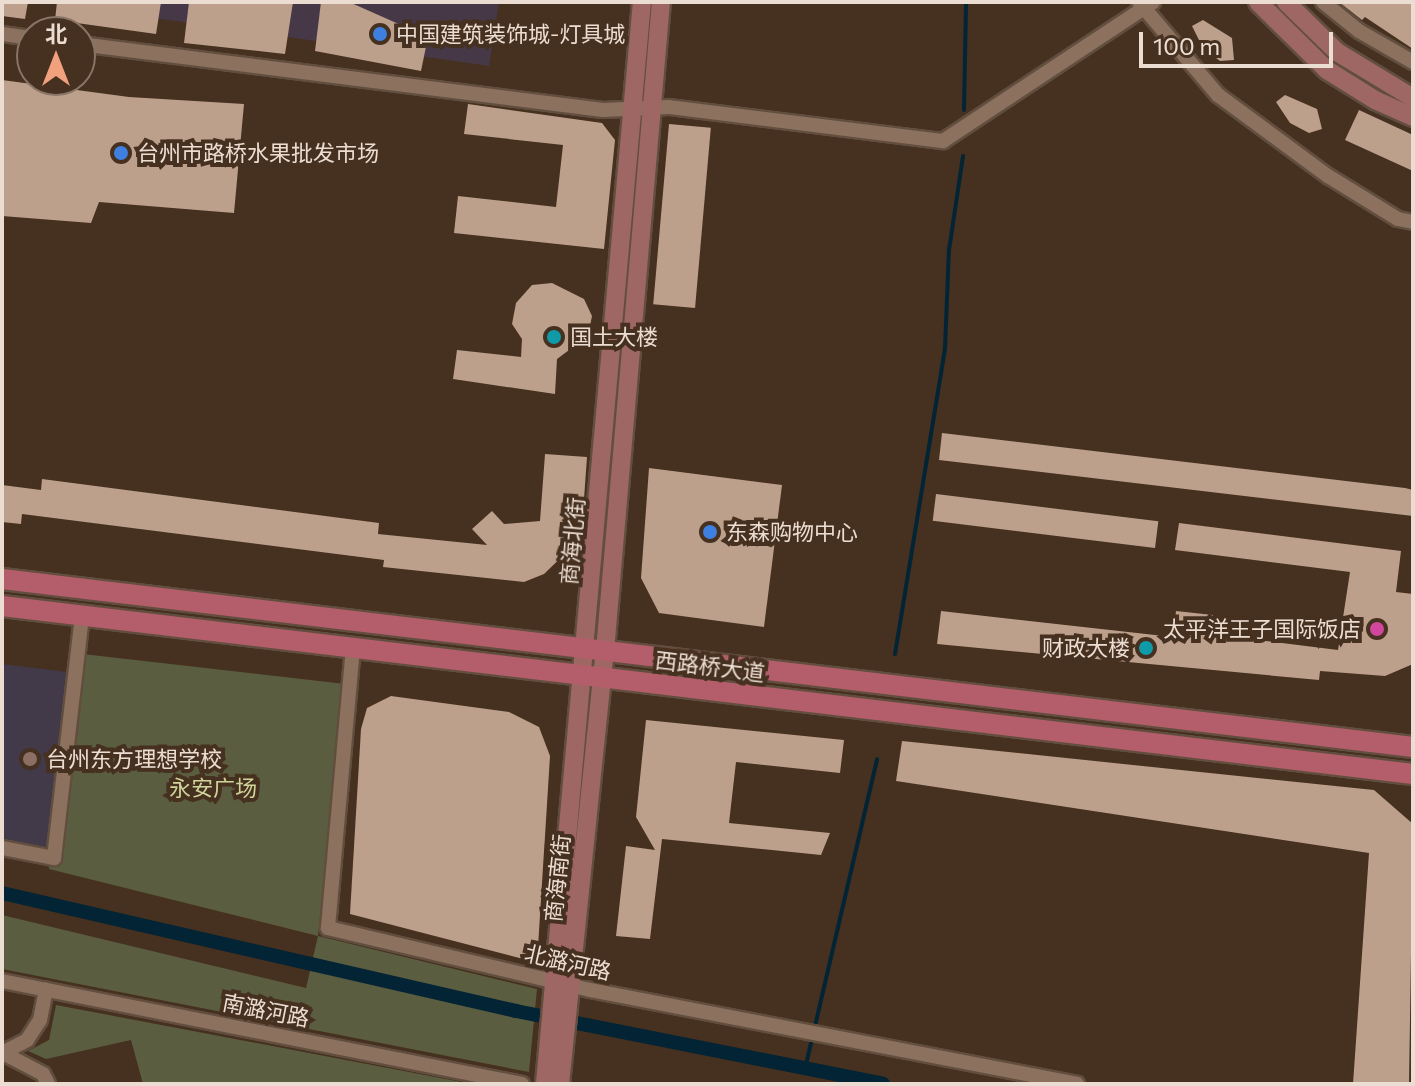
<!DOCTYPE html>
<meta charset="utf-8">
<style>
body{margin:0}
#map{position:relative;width:1415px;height:1086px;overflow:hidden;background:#46301f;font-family:Commissioner,"Noto Sans SC",sans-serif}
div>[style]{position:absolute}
.commercial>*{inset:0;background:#463846}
.education>*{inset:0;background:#423949}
.green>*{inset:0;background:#5a5d3f}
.stream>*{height:4px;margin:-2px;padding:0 2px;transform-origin:2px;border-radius:2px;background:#032434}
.canal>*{height:14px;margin:-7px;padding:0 7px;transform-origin:7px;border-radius:7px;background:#032434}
.building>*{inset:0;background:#bca08c;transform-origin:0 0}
.roads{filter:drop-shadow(2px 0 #624e3f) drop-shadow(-2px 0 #624e3f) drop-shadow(0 2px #624e3f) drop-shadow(0 -2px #624e3f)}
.street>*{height:14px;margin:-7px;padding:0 7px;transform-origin:7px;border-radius:7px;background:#8b715e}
.secondary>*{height:18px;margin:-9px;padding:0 9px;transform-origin:9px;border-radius:9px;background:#9f6764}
.primary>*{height:20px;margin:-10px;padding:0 10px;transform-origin:10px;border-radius:10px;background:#b35e6a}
.dots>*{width:22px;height:22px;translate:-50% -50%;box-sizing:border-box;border:4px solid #46301f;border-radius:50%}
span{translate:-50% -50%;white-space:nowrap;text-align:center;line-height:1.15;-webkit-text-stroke:8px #46301f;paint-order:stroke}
.poi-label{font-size:22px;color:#ecddd3}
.left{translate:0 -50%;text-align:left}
.right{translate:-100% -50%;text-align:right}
.street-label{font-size:22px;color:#ecddd3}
.park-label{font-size:22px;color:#cfd499}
.frame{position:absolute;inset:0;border:4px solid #ecddd3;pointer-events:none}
.north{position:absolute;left:16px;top:16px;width:80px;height:80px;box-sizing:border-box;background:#46301f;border:2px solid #887567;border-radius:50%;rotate:0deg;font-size:22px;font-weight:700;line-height:32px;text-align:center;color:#ecddd3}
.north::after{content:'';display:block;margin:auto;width:28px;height:36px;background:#f1a17d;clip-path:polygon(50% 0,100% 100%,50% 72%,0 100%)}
.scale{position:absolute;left:1139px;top:32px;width:194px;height:36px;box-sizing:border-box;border:4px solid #ecddd3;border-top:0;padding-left:10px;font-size:24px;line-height:28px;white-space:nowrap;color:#ecddd3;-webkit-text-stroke:6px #46301f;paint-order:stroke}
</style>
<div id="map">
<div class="commercial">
<i style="clip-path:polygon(43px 2px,499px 2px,489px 66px)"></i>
</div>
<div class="education">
<i style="clip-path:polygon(2px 664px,67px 672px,47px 851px,2px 846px)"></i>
</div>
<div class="green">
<i style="clip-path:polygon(74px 653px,345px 684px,318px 936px,537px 989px,529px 1072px,2px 969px,2px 915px,306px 988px,318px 936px,49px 869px)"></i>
<i style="clip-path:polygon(56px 1005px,472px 1084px,143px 1084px,131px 1040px,46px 1059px,28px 1051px,49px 1040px)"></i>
</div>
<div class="stream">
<i style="left:964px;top:110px;width:108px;rotate:-88.9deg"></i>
<i style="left:895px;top:654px;width:310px;rotate:-80.7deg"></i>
<i style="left:945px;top:348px;width:98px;rotate:-87.7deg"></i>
<i style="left:949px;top:250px;width:95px;rotate:-81.5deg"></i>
<i style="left:805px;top:1069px;width:318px;rotate:-76.9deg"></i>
</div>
<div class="canal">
<i style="left:2px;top:893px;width:527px;rotate:12.93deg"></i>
<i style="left:516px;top:1011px;width:374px;rotate:11.2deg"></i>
</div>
<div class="building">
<i style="clip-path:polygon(2px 2px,28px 2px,25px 19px,2px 16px)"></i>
<i style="clip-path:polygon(57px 2px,161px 2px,156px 34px,55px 20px)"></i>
<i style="clip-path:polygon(189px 2px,293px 2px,285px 54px,184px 43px)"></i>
<i style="clip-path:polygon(321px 2px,349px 2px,428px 37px,421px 71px,315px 51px)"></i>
<i style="clip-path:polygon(1339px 2px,1413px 2px,1413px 49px,1365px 17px,1362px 20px)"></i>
<i style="clip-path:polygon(1203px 20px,1232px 38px,1234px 60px,1220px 61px,1203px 48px,1192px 26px)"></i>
<i style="clip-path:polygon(2px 80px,129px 97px,244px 104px,234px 213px,99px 202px,91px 223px,2px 216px)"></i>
<i style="clip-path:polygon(1285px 95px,1317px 109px,1322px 129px,1309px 133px,1290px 123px,1276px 102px)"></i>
<i style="clip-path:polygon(468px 104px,602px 123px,615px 140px,604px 249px,454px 233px,458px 196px,556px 207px,563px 145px,464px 134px)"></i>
<i style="clip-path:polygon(1359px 110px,1413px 135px,1413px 171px,1345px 140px)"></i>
<i style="left:669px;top:124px;width:42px;height:181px;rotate:5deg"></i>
<i style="clip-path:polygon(552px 283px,584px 299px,592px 316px,588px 336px,557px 359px,555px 394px,453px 379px,457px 350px,521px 357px,522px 339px,512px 324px,516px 303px,532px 285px)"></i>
<i style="clip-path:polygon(942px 433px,1405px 488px,1413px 490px,1413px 516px,939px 460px)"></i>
<i style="clip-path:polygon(545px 454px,587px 457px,583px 513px,576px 512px,574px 545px,544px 574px,524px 582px,383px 567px,384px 560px,22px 514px,21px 524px,2px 522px,2px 485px,41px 490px,42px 479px,379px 523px,378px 534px,487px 545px,472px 529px,492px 511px,504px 524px,540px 521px)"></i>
<i style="clip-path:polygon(649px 468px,782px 485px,764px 627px,659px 613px,641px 578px)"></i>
<i style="left:936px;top:494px;width:224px;height:27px;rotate:7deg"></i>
<i style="clip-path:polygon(1179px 523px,1401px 551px,1396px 592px,1413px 594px,1413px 664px,1385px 676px,1320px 671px,1319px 680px,937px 644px,941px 611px,1173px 637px,1176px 611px,1213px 615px,1211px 634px,1338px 650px,1350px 572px,1175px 550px)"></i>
<i style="clip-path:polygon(391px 696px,509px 712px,539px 727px,550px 756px,538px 947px,527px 960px,350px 914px,361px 729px,367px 708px)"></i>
<i style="clip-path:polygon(646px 720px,844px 740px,840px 773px,736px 762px,729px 823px,830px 833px,821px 855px,662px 839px,650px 939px,616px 936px,626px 846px,655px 850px,636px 817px)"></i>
<i style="clip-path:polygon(902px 741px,1374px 790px,1413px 824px,1409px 1084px,1353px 1084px,1369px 853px,896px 781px)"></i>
</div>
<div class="roads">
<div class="street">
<i style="left:1139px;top:2px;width:122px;rotate:49.7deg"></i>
<i style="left:1218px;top:95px;width:137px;rotate:36.4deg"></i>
<i style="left:1328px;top:176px;width:82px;rotate:31.6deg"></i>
<i style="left:1398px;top:219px;width:15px;rotate:11deg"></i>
<i style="left:1323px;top:2px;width:46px;rotate:38.9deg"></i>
<i style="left:1359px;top:31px;width:62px;rotate:29.9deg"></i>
<i style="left:2px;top:34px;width:30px;rotate:8deg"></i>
<i style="left:80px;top:44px;width:527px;rotate:7.19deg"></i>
<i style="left:603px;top:110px;width:66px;rotate:-2.6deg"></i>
<i style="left:669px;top:107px;width:276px;rotate:7.1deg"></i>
<i style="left:943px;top:141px;width:252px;rotate:-33.5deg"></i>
<i style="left:353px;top:647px;width:282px;rotate:95.1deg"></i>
<i style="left:328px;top:928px;width:269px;rotate:13.3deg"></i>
<i style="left:590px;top:990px;width:496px;rotate:10.9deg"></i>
<i style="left:2px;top:848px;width:53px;rotate:10.9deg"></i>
<i style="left:54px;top:858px;width:245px;rotate:-83.4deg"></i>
<i style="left:2px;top:981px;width:530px;rotate:11.2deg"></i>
<i style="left:2px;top:1053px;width:28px;rotate:-27deg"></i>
<i style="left:27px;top:1040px;width:24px;rotate:-57deg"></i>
<i style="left:40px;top:1020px;width:31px;rotate:-79deg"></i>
<i style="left:3px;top:1053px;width:45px;rotate:27.7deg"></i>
<i style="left:43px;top:1074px;width:11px;rotate:63deg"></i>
</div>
<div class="secondary">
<i style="left:1258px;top:2px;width:97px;rotate:44.6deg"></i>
<i style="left:1327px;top:70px;width:57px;rotate:32deg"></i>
<i style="left:1375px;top:100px;width:42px;rotate:24.1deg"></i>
<i style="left:1286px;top:2px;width:71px;rotate:44.4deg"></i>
<i style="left:1337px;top:52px;width:89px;rotate:31.2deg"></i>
<i style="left:545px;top:1084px;width:1086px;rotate:-84.88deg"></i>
<i style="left:560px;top:1084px;width:435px;rotate:-84.1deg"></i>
<i style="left:605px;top:651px;width:651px;rotate:-85.07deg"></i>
</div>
<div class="primary">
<i style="left:2px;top:579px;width:1421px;rotate:6.79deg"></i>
<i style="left:2px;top:606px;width:1421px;rotate:6.79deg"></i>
</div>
</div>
<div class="dots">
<i style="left:380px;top:34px;background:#3f7fe0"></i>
<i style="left:121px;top:153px;background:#3f7fe0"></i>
<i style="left:554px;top:337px;background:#0f9aa8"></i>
<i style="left:710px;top:532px;background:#3f7fe0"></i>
<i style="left:1377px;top:629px;background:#d1479c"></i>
<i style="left:1146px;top:648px;background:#0f9aa8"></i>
<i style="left:30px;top:759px;background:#8d6e63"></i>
</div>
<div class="poi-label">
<span class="left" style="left:396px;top:34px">中国建筑装饰城-灯具城</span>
<span class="left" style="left:137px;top:153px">台州市路桥水果批发市场</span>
<span class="left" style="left:570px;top:337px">国土大楼</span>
<span class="left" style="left:726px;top:532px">东森购物中心</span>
<span class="right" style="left:1361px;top:629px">太平洋王子国际饭店</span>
<span class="right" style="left:1130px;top:648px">财政大楼</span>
<span class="left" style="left:46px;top:759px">台州东方理想学校</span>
</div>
<div class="street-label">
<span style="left:572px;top:541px;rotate:-85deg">商海北街</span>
<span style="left:710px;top:666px;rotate:7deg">西路桥大道</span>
<span style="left:557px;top:878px;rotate:-84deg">商海南街</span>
<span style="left:568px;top:962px;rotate:13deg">北潞河路</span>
<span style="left:266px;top:1010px;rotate:11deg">南潞河路</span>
</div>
<div class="park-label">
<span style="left:213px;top:788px">永安广场</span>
</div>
<div class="frame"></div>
<div class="north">北</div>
<div class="scale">100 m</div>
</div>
